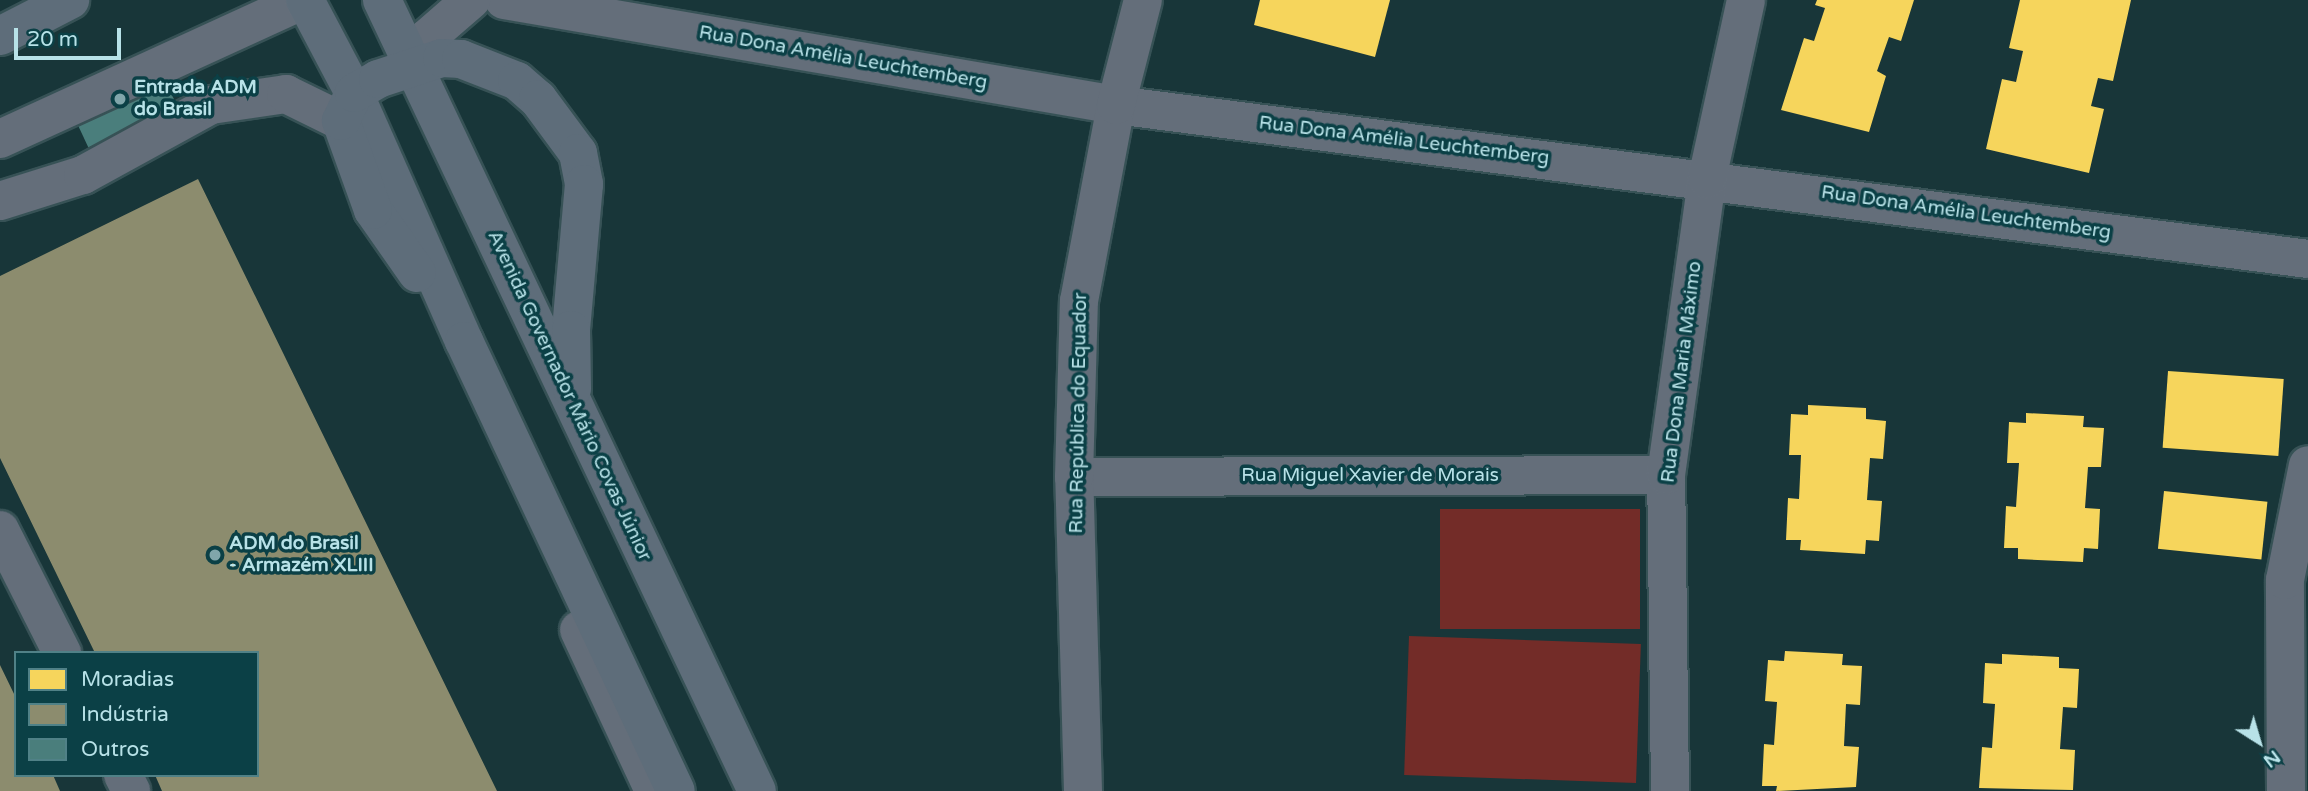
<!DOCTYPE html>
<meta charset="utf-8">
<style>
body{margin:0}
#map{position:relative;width:2308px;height:791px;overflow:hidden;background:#183639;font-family:"Varela Round",sans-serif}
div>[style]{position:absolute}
.green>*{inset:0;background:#732c28;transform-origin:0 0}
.homes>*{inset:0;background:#f6d55c;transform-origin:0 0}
.industry>*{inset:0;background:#8c8c6e}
.building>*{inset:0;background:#4a7e7c;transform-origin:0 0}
.roads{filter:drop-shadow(2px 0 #375256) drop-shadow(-2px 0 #375256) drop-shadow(0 2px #375256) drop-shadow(0 -2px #375256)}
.minor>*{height:38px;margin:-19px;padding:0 19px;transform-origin:19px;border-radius:19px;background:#646e7a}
.major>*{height:38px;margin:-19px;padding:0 19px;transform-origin:19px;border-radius:19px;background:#5e6d7a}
.dots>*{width:19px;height:19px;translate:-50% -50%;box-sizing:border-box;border:4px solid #0b4046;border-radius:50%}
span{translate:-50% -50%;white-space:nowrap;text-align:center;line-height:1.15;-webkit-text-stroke:7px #0b4046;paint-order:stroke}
.street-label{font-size:19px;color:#b8e2e8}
.poi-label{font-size:19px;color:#b8e2e8;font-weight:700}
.left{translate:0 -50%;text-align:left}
.legend{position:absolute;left:14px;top:651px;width:245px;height:126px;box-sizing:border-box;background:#0b4046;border:2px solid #508187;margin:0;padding:9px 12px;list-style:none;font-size:21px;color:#b8e2e8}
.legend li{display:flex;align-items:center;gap:14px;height:35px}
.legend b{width:35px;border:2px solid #508187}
.north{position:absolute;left:2224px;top:707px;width:70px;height:70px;-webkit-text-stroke:5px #0b4046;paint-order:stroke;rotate:143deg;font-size:19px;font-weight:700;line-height:28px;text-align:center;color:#b8e2e8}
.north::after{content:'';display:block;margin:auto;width:24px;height:32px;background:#b8e2e8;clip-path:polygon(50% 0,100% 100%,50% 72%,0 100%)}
.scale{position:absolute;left:14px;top:28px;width:107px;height:32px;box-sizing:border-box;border:4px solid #b8e2e8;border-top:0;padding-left:9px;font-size:21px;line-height:24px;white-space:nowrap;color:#b8e2e8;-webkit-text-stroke:5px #0b4046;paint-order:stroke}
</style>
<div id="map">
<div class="green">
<i style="left:1440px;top:509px;width:200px;height:120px"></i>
<i style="left:1409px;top:636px;width:232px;height:139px;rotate:2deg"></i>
</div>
<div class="homes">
<i style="clip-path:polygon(1260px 0,1390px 0,1375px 57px,1254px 25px)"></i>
<i style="clip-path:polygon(1817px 0,1914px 0,1901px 41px,1889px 37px,1877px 71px,1886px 76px,1869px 132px,1781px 110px,1804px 38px,1814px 41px,1825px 8px,1815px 5px)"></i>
<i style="clip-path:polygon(2020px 0,2131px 0,2113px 81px,2098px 78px,2091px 106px,2104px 109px,2089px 173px,1986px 149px,2002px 79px,2016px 82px,2023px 51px,2009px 48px)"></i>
<i style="left:2168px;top:371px;width:116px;height:77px;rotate:4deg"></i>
<i style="clip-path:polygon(1808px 405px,1866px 408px,1866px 419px,1886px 421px,1883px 459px,1870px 458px,1867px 500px,1882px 501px,1879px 541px,1866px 540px,1865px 554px,1800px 550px,1801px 540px,1786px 540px,1788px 498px,1799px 499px,1801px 455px,1789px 455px,1791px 414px,1808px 415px)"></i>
<i style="clip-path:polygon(2026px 413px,2084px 416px,2083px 427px,2104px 428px,2101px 467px,2088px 467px,2085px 508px,2100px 509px,2098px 549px,2084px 548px,2083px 562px,2018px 559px,2018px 548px,2004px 548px,2006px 506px,2016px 507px,2019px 463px,2007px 463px,2009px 422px,2026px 423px)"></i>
<i style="left:2164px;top:491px;width:104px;height:58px;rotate:6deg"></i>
<i style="clip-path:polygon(1785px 651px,1843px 654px,1842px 665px,1862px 666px,1860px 705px,1846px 704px,1844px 746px,1859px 747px,1856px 787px,1776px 791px,1777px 786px,1762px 786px,1764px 744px,1774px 745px,1777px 702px,1765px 701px,1768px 660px,1784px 661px)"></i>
<i style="clip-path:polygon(2002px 654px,2059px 657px,2059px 668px,2079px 669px,2077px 708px,2063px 707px,2060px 749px,2075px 750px,2073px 790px,1979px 788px,1982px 747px,1992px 748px,1995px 704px,1983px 703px,1985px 663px,2002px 664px)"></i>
</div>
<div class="industry">
<i style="clip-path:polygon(198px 179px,497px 791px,162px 791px,155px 775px,257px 775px,257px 653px,95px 653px,0 458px,0 276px)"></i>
<i style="clip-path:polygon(0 665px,16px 698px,16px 775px,53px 775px,60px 791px,0 791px)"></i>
</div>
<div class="building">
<i style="left:151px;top:50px;width:62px;height:98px;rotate:65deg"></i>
</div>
<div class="roads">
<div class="minor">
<i style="left:504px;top:0;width:621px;rotate:9.74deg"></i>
<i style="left:1116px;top:105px;width:1202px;rotate:7.36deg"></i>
<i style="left:413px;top:66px;width:30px;rotate:-64deg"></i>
<i style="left:426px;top:39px;width:60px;rotate:-40.9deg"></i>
<i style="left:0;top:139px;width:334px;rotate:-24.6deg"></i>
<i style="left:0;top:201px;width:87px;rotate:-17.4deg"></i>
<i style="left:83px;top:175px;width:146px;rotate:-28.7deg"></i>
<i style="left:211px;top:105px;width:76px;rotate:-8.3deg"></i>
<i style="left:286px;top:94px;width:61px;rotate:26.1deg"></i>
<i style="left:1074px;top:477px;width:592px;rotate:-0.19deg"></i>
<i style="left:0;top:530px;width:138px;rotate:63.2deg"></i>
<i style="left:579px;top:630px;width:178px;rotate:65deg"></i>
<i style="left:123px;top:775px;width:18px;rotate:63deg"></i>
<i style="left:1083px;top:791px;width:314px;rotate:-91.6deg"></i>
<i style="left:1074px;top:477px;width:176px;rotate:-88.4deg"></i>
<i style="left:1079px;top:301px;width:199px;rotate:-79.3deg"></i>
<i style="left:1116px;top:105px;width:108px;rotate:-75.6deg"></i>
<i style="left:1670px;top:791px;width:316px;rotate:-90.7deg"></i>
<i style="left:1666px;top:475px;width:299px;rotate:-82.1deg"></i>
<i style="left:1707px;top:179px;width:183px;rotate:-77.7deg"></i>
<i style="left:2286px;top:791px;width:211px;rotate:-90.3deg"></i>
<i style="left:2285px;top:580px;width:117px;rotate:-78.7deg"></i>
</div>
<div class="major">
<i style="left:305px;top:0;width:105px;rotate:62.2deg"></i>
<i style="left:354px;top:93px;width:271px;rotate:66.1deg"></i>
<i style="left:464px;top:341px;width:497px;rotate:64.8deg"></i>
<i style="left:382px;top:0;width:875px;rotate:64.64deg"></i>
<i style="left:0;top:36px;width:79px;rotate:-27.2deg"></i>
<i style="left:417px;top:273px;width:77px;rotate:-124.9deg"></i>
<i style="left:373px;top:210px;width:95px;rotate:-109.8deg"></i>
<i style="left:341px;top:121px;width:31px;rotate:-65deg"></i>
<i style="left:354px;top:93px;width:28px;rotate:-30deg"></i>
<i style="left:378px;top:79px;width:67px;rotate:-18.2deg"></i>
<i style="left:442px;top:58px;width:19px;rotate:3deg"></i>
<i style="left:461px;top:59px;width:60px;rotate:21.4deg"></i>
<i style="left:517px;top:81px;width:28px;rotate:41deg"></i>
<i style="left:538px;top:99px;width:67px;rotate:53.5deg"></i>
<i style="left:578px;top:153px;width:32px;rotate:79deg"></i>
<i style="left:584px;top:184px;width:147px;rotate:95.1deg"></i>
<i style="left:571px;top:330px;width:59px;rotate:89deg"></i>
</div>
</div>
<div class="dots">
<i style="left:120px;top:99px;background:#80a6ab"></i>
<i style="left:215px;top:555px;background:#80a6ab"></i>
</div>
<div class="street-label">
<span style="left:843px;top:58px;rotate:10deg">Rua Dona Amélia Leuchtemberg</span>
<span style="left:1404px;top:141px;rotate:7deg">Rua Dona Amélia Leuchtemberg</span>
<span style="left:1966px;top:213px;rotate:8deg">Rua Dona Amélia Leuchtemberg</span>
<span style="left:1682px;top:372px;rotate:-83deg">Rua Dona Maria Máximo</span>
<span style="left:569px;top:396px;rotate:65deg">Avenida Governador Mário Covas Júnior</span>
<span style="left:1079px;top:413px;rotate:-89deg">Rua República do Equador</span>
<span style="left:1370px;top:476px">Rua Miguel Xavier de Morais</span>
</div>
<div class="poi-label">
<span class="left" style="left:134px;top:99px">Entrada ADM<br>do Brasil</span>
<span class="left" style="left:229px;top:555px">ADM do Brasil<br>- Armazém XLIII</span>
</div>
<ul class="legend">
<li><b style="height:19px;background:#f6d55c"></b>Moradias</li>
<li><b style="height:19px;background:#8c8c6e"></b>Indústria</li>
<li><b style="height:19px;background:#4a7e7c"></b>Outros</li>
</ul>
<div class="north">N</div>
<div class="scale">20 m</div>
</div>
